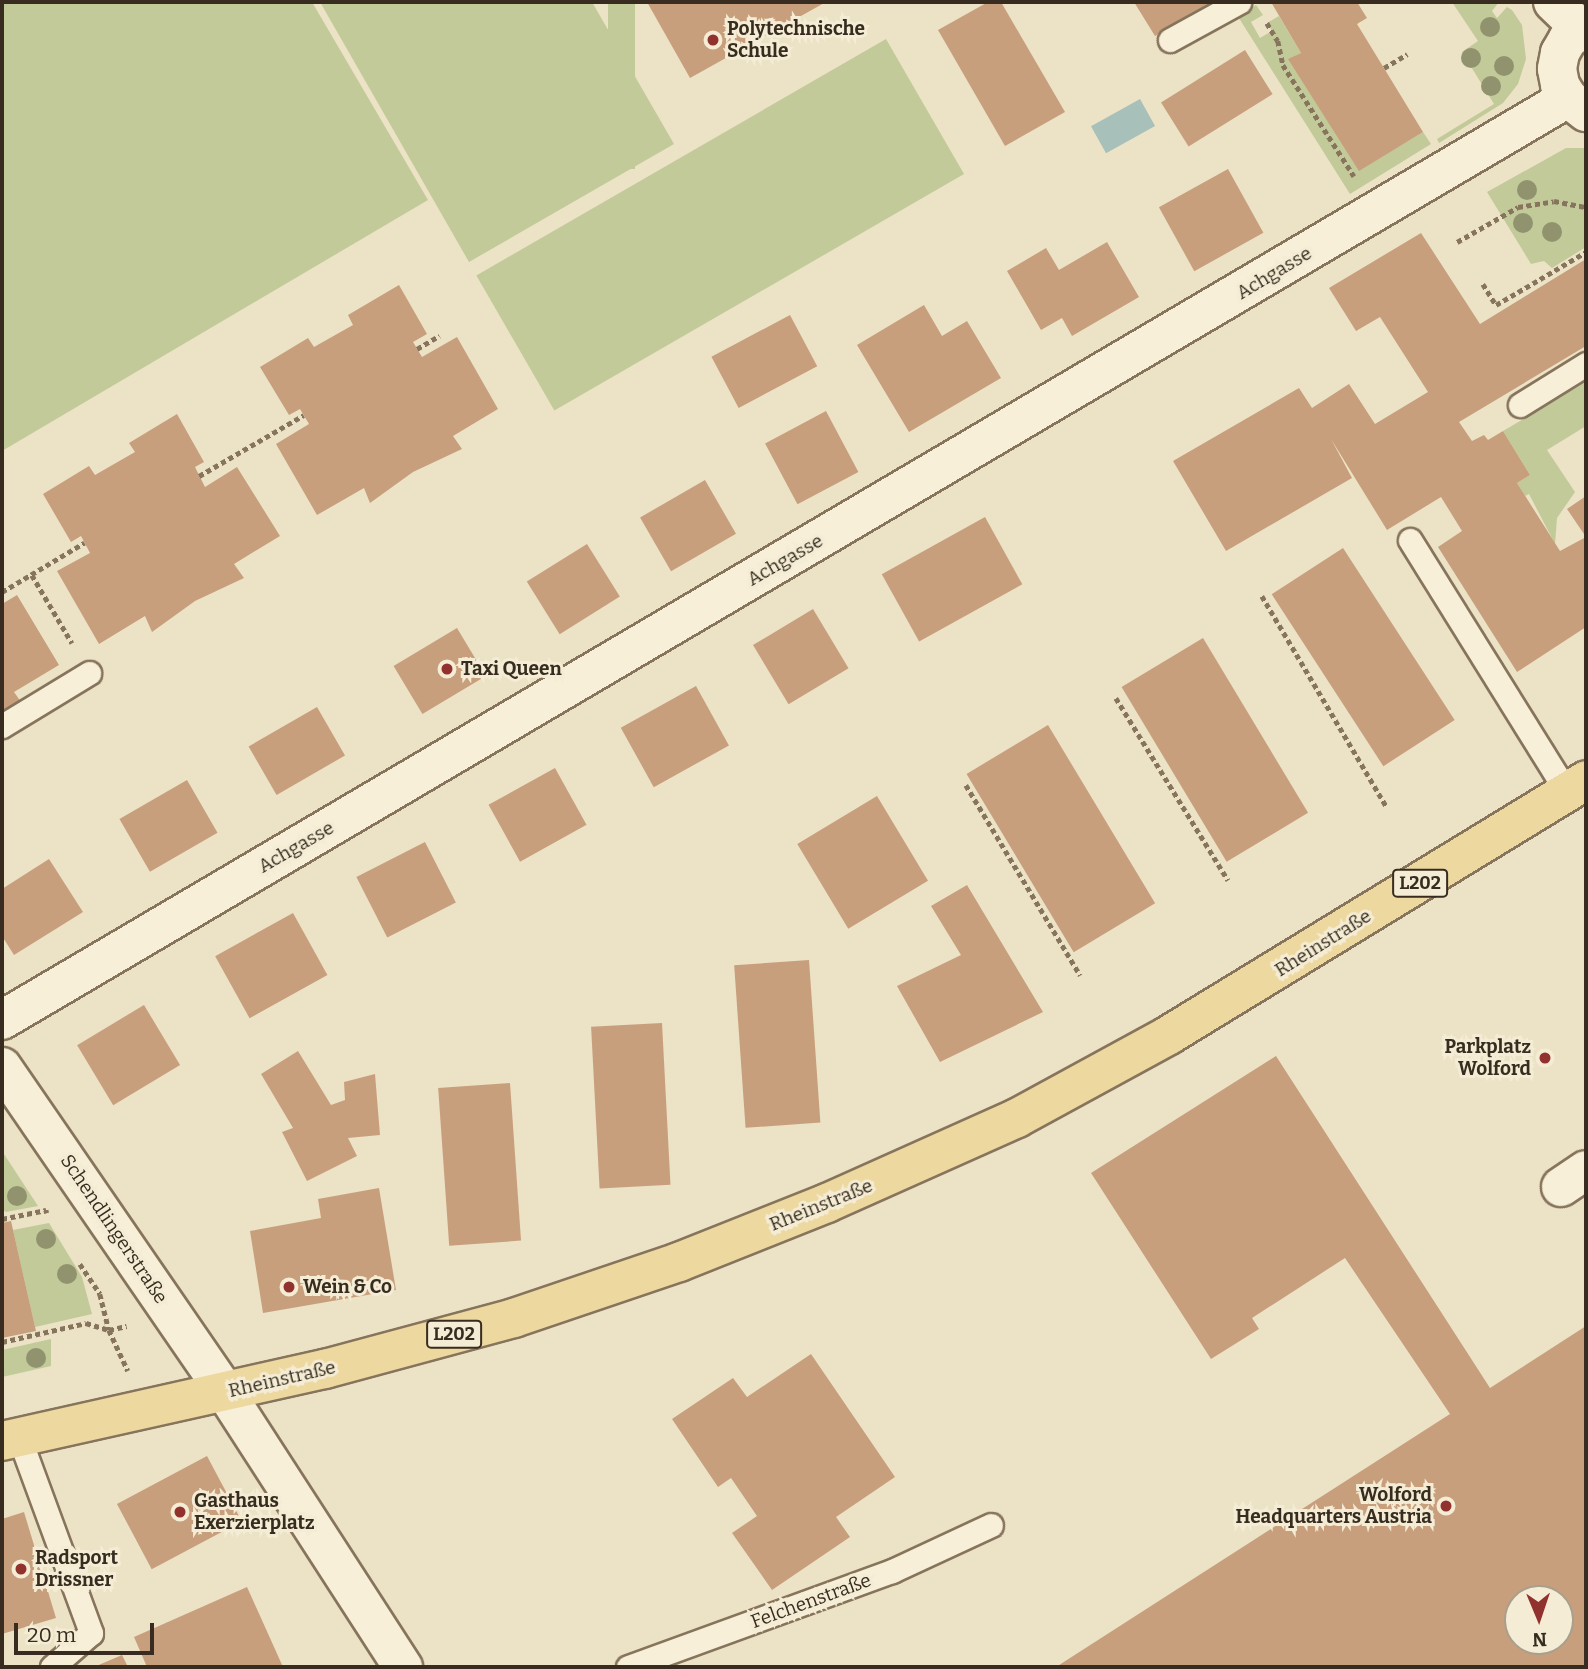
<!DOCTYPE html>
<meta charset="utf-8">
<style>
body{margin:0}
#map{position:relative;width:1588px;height:1669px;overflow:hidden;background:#ece2c5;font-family:Bitter,serif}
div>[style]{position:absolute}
.green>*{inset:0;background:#c2ca99;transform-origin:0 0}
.water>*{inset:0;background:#a7c0b9;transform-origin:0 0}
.building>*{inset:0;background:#c89f7d;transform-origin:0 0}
.path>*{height:4.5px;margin-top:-2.25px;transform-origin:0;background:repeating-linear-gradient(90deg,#86745c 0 5px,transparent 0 8.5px)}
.roads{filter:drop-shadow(2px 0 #86745c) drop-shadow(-2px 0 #86745c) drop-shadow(0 2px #86745c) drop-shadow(0 -2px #86745c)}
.service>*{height:23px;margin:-11.5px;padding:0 11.5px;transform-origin:11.5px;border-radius:11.5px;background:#f7efd8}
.minor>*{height:38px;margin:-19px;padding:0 19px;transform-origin:19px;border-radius:19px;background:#f7efd8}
.primary>*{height:38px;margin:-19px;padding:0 19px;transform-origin:19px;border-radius:19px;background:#edd89f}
.trees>*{width:20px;height:20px;margin:-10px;border-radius:50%;background:#91936e}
.dots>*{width:19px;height:19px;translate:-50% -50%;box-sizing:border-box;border:4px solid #f4ecd4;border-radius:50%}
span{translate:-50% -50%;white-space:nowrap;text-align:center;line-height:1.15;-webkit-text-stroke:6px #f4ecd4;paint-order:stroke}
.shield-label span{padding:2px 5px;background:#f4ecd4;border:2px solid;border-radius:5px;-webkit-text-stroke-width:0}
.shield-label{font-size:18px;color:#372c1f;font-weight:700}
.poi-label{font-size:19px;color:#372c1f;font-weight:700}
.left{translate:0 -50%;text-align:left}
.right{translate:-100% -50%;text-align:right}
.street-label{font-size:19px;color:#372c1f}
.frame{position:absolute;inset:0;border:4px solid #372c1f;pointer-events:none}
.north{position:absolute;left:1504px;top:1585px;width:70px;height:70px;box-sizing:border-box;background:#f4ecd4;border:2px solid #a89f8c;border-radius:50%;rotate:178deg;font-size:19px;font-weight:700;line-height:28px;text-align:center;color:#372c1f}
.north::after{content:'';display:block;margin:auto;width:24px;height:32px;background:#92322f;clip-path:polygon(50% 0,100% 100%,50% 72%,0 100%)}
.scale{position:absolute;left:14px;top:1623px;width:140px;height:32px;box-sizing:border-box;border:4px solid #372c1f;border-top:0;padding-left:9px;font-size:21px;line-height:24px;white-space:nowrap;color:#372c1f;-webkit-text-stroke:5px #f4ecd4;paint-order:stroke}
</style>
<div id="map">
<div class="green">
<i style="clip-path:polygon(2px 2px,312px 2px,428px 200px,2px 451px)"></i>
<i style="clip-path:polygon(320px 2px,592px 2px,674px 144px,469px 262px)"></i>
<i style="left:608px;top:2px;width:27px;height:167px"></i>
<i style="clip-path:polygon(1452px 2px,1499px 2px,1492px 11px,1497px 18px,1507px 7px,1512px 10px,1522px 25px,1526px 59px,1518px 84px,1503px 103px,1439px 143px,1437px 139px,1494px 104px,1462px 52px,1478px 41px)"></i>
<i style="clip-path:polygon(1256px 5px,1263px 15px,1251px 22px,1260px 38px,1272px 31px,1267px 23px,1279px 16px,1301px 53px,1289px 59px,1359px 170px,1423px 132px,1431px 144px,1350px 194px,1237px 15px)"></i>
<i style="left:886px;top:39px;width:156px;height:473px;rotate:60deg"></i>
<i style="clip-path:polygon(1566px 148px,1586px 148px,1586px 247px,1552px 268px,1544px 261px,1531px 264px,1487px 192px)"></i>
<i style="clip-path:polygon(1586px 382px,1586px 426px,1547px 450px,1575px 492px,1557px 518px,1555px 544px,1529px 494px,1525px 496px,1517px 483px,1530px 475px,1503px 431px)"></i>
<i style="clip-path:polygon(2px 1151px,38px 1206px,6px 1212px,2px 1209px)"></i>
<i style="clip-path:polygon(49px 1223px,82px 1277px,92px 1314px,35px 1327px,13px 1230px)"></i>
<i style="clip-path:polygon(51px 1339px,51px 1366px,2px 1377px,2px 1350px)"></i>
</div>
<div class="water">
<i style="left:1140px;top:99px;width:31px;height:56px;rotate:61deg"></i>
</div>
<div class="building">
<i style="clip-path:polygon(647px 2px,826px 2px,690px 78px)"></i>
<i style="clip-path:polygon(988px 2px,1001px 2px,1065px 112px,1005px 146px,938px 30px)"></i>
<i style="clip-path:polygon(1134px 2px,1211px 2px,1193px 13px,1197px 19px,1173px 33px,1170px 27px,1155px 36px)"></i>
<i style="clip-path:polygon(1271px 2px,1357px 2px,1367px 18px,1357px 24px,1423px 132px,1359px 171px,1288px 59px,1301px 53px)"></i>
<i style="left:1245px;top:50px;width:52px;height:99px;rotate:58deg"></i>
<i style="left:1228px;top:169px;width:73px;height:79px;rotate:61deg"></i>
<i style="clip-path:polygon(1421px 233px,1480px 324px,1586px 259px,1586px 346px,1459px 422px,1472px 441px,1484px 435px,1488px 440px,1503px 431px,1530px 475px,1517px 483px,1560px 551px,1586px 537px,1567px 509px,1586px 496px,1586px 627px,1517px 672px,1438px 547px,1462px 531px,1441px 497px,1387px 530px,1331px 439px,1352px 478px,1226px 551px,1173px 461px,1299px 388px,1312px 408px,1349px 384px,1375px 424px,1428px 392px,1380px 317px,1356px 331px,1329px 288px)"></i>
<i style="clip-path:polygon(1107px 242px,1139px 297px,1072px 336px,1062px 318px,1041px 330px,1007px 271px,1046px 248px,1059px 270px)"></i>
<i style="clip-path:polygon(399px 285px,427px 334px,413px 342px,422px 357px,457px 337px,498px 409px,453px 436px,462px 449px,413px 472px,370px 503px,364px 488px,317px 515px,276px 444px,309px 424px,300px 409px,289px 415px,260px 367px,308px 338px,314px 347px,353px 325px,348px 315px)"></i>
<i style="clip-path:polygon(924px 305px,942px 336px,967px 321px,1001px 378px,909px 432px,857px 345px)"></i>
<i style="left:790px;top:315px;width:58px;height:89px;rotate:62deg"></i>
<i style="left:826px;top:411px;width:69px;height:69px;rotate:62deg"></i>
<i style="clip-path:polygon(177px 414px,204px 462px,195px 467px,205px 487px,237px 467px,280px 536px,234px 564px,244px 578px,195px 601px,152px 632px,145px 616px,99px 644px,57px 571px,90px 553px,81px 536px,71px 542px,43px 494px,89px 466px,95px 475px,135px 452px,129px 443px)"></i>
<i style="left:705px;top:480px;width:62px;height:75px;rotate:60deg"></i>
<i style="left:985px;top:517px;width:77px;height:118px;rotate:61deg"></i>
<i style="left:587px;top:544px;width:62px;height:71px;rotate:58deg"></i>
<i style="left:1343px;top:548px;width:205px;height:85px;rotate:57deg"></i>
<i style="clip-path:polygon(17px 595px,59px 665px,14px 692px,24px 706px,2px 717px,2px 604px)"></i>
<i style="left:813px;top:609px;width:69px;height:70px;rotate:59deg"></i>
<i style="left:457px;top:628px;width:56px;height:74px;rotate:59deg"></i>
<i style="left:1203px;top:638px;width:204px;height:95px;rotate:59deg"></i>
<i style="left:696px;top:686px;width:68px;height:86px;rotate:61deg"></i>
<i style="left:317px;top:707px;width:56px;height:79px;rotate:60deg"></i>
<i style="left:1048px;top:725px;width:208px;height:95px;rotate:59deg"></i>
<i style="left:555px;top:768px;width:65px;height:76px;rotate:61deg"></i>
<i style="left:187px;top:780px;width:61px;height:78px;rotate:60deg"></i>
<i style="left:877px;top:796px;width:99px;height:93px;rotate:59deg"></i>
<i style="left:425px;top:842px;width:68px;height:77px;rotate:63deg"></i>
<i style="clip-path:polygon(49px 859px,83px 912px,14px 955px,2px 936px,2px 889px)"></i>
<i style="clip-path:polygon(967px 885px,1043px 1012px,940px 1062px,897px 986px,961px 955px,931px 906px)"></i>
<i style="left:293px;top:913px;width:71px;height:89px;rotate:61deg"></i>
<i style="left:809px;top:960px;width:163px;height:75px;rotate:86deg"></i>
<i style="left:144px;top:1005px;width:70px;height:78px;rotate:59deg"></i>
<i style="left:662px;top:1023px;width:162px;height:71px;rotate:87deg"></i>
<i style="clip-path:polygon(298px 1051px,331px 1105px,345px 1100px,344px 1082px,375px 1074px,380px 1135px,348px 1138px,357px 1156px,307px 1181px,282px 1132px,293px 1128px,261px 1074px)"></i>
<i style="clip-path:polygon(evenodd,1276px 1056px,1490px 1388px,1586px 1326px,1586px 1667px,1056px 1667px,1450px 1414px,1345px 1258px,1252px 1318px,1259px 1329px,1211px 1359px,1091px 1173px,1276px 1056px,1518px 1599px,1560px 1599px,1560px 1641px,1518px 1641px,1518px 1599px)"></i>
<i style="left:510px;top:1083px;width:158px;height:72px;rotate:86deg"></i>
<i style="clip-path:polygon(379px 1188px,396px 1290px,263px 1313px,250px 1231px,321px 1218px,318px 1199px)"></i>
<i style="clip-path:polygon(11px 1221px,36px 1331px,2px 1338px,2px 1223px)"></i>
<i style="clip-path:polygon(811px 1354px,895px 1477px,836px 1517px,850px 1537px,772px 1590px,732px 1533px,757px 1516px,731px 1478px,718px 1487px,672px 1419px,733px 1378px,747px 1397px)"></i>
<i style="left:207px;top:1456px;width:74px;height:102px;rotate:62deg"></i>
<i style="clip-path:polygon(24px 1512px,56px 1618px,2px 1634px,2px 1519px)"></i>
<i style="clip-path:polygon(247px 1587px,283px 1667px,147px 1667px,134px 1637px)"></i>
<i style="clip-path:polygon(122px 1655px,128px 1667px,94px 1667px)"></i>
</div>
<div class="path">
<i style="left:1267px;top:23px;width:21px;rotate:59deg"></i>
<i style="left:1278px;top:41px;width:25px;rotate:78deg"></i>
<i style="left:1283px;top:65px;width:132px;rotate:57.4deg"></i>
<i style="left:1384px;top:68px;width:27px;rotate:-31deg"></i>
<i style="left:1457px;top:242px;width:70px;rotate:-29.8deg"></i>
<i style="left:1518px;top:207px;width:36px;rotate:-9deg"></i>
<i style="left:1554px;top:201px;width:33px;rotate:11deg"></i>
<i style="left:1483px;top:284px;width:25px;rotate:58deg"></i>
<i style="left:1496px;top:305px;width:104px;rotate:-30.5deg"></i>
<i style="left:417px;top:349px;width:26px;rotate:-31deg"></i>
<i style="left:199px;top:476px;width:121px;rotate:-30.2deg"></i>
<i style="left:32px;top:575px;width:79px;rotate:59.5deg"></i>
<i style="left:2px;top:592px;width:96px;rotate:-30.9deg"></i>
<i style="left:1262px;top:596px;width:244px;rotate:59.4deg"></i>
<i style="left:1116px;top:698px;width:214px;rotate:58.4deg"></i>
<i style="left:966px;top:785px;width:222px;rotate:59deg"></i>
<i style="left:2px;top:1219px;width:45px;rotate:-11.6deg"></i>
<i style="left:46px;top:1210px;width:3px;rotate:72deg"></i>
<i style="left:80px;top:1264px;width:36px;rotate:56deg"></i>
<i style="left:100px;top:1294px;width:37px;rotate:76deg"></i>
<i style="left:109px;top:1330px;width:45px;rotate:65.1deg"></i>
<i style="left:2px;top:1342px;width:86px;rotate:-12.7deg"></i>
<i style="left:86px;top:1323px;width:24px;rotate:17deg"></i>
<i style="left:109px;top:1330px;width:18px;rotate:-13deg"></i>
</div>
<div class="roads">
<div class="service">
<i style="left:1170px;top:40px;width:79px;rotate:-28.8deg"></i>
<i style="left:1520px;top:405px;width:78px;rotate:-31.8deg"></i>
<i style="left:1410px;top:540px;width:297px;rotate:58.1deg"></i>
<i style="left:2px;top:726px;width:102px;rotate:-31.3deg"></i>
<i style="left:19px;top:1437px;width:209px;rotate:69.8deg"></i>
<i style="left:91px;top:1633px;width:52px;rotate:138.9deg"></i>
<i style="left:628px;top:1667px;width:281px;rotate:-20deg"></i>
<i style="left:892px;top:1571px;width:109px;rotate:-24.9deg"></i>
</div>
<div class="minor">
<i style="left:1553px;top:2px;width:39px;rotate:44deg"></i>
<i style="left:1586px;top:27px;width:22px;rotate:146deg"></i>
<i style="left:1568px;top:39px;width:16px;rotate:120deg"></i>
<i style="left:1560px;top:53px;width:16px;rotate:101deg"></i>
<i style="left:1557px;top:69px;width:16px;rotate:79deg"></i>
<i style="left:1560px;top:85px;width:15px;rotate:58deg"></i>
<i style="left:1568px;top:98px;width:23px;rotate:38deg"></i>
<i style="left:2px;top:1020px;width:1817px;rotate:-30.49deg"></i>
<i style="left:2px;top:1067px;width:394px;rotate:55.5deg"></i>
<i style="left:225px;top:1392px;width:328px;rotate:57.1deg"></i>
<i style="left:1561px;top:1187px;width:30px;rotate:-34deg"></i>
</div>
<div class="primary">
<i style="left:2px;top:1441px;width:331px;rotate:-12.6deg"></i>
<i style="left:325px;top:1369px;width:196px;rotate:-15.1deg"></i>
<i style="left:514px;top:1318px;width:174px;rotate:-18.7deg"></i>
<i style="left:679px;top:1262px;width:159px;rotate:-21.7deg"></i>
<i style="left:827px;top:1203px;width:208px;rotate:-24.1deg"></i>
<i style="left:1017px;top:1118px;width:173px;rotate:-28.6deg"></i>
<i style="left:1169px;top:1035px;width:489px;rotate:-31.4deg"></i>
</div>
</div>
<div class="trees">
<i style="left:1490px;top:27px"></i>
<i style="left:1471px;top:58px"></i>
<i style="left:1504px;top:66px"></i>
<i style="left:1491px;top:86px"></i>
<i style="left:1527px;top:190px"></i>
<i style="left:1523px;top:223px"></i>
<i style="left:1552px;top:232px"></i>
<i style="left:17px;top:1196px"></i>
<i style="left:46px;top:1239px"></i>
<i style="left:67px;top:1274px"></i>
<i style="left:36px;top:1358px"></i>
</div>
<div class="dots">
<i style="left:713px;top:40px;background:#92322f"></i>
<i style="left:447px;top:669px;background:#92322f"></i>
<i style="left:1545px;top:1058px;background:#92322f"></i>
<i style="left:289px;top:1287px;background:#92322f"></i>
<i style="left:1446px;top:1506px;background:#92322f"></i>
<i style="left:180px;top:1512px;background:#92322f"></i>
<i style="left:21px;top:1569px;background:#92322f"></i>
</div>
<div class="shield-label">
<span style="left:1420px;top:883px">L202</span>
<span style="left:454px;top:1334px">L202</span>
</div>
<div class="poi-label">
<span class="left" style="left:727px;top:40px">Polytechnische<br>Schule</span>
<span class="left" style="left:461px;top:669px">Taxi Queen</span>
<span class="right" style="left:1531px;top:1058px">Parkplatz<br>Wolford</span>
<span class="left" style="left:303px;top:1287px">Wein &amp; Co</span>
<span class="right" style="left:1432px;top:1506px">Wolford<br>Headquarters Austria</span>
<span class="left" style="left:194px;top:1512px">Gasthaus<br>Exerzierplatz</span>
<span class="left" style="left:35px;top:1569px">Radsport<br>Drissner</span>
</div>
<div class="street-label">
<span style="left:1274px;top:273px;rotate:-31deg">Achgasse</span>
<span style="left:785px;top:560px;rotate:-30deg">Achgasse</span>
<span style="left:296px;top:847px;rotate:-30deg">Achgasse</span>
<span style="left:1323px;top:943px;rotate:-32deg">Rheinstraße</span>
<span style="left:821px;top:1205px;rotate:-22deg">Rheinstraße</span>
<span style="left:114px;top:1229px;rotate:56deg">Schendlingerstraße</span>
<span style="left:282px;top:1379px;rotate:-13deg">Rheinstraße</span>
<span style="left:811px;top:1601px;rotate:-20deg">Felchenstraße</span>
</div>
<div class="frame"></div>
<div class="north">N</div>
<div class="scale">20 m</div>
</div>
